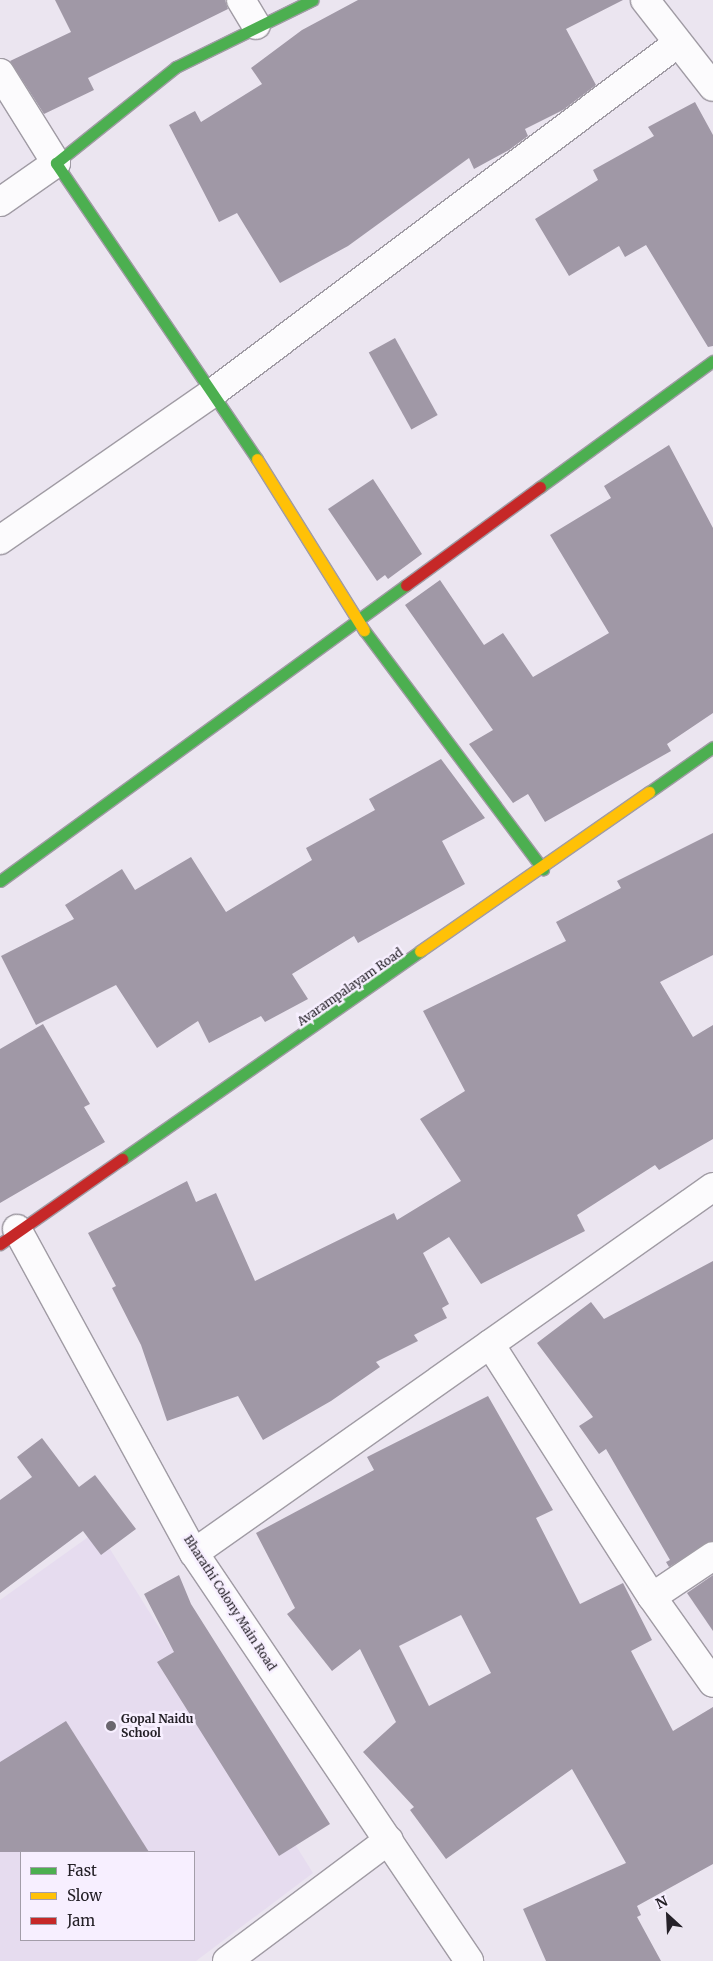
<!DOCTYPE html>
<style>
body{margin:0}
#map{position:relative;width:713px;height:1961px;overflow:hidden;background:#ebe5f0;font-family:Merriweather,serif}
div>[style]{position:absolute}
.built>*{inset:0;background:#e6dcef}
.building>*{inset:0;background:#a098a6;transform-origin:0 0}
.roads{filter:drop-shadow(1px 0 #a09ba4) drop-shadow(-1px 0 #a09ba4) drop-shadow(0 1px #a09ba4) drop-shadow(0 -1px #a09ba4)}
.street>*{height:28px;margin:-14px;padding:0 14px;transform-origin:14px;border-radius:14px;background:#fcfbfd}
.fast>*{height:11px;margin:-5.5px;padding:0 5.5px;transform-origin:5.5px;border-radius:5.5px;background:#4caf50}
.slow>*{height:11px;margin:-5.5px;padding:0 5.5px;transform-origin:5.5px;border-radius:5.5px;background:#ffc107}
.jam>*{height:11px;margin:-5.5px;padding:0 5.5px;transform-origin:5.5px;border-radius:5.5px;background:#c62828}
.dots>*{width:14px;height:14px;translate:-50% -50%;box-sizing:border-box;border:2px solid #f7efff;border-radius:50%}
span{translate:-50% -50%;white-space:nowrap;text-align:center;line-height:1.15;-webkit-text-stroke:5px #f7efff;paint-order:stroke}
.street-label{font-size:12px;color:#252128}
.poi-label{font-size:12px;color:#252128;font-weight:700}
.left{translate:0 -50%;text-align:left}
.legend{position:absolute;left:20px;top:1851px;width:175px;height:90px;box-sizing:border-box;background:#f7efff;border:1px solid #a39da9;margin:0;padding:6px 9px;list-style:none;font-size:15px;color:#252128}
.legend li{display:flex;align-items:center;gap:10px;height:25px}
.legend b{width:25px;border:1px solid #a39da9}
.north{position:absolute;left:643px;top:1891px;width:50px;height:50px;-webkit-text-stroke:4px #f7efff;paint-order:stroke;rotate:335deg;font-size:14px;font-weight:700;line-height:20px;text-align:center;color:#252128}
.north::after{content:'';display:block;margin:auto;width:18px;height:22px;background:#252128;clip-path:polygon(50% 0,100% 100%,50% 72%,0 100%)}
</style>
<div id="map">
<div class="built">
<i style="clip-path:polygon(evenodd,98px 1530px,313px 1873px,196px 1961px,0 1961px,0 1600px,98px 1530px,21px 1852px,194px 1852px,194px 1940px,21px 1940px,21px 1852px)"></i>
</div>
<div class="building">
<i style="clip-path:polygon(55px 0,225px 0,228px 9px,88px 78px,94px 90px,44px 114px,10px 61px,71px 32px)"></i>
<i style="clip-path:polygon(358px 0,623px 0,566px 29px,596px 85px,563px 110px,525px 129px,528px 136px,509px 150px,474px 169px,469px 158px,348px 246px,280px 283px,237px 213px,219px 222px,169px 125px,195px 111px,201px 122px,262px 84px,251px 68px,302px 30px)"></i>
<i style="clip-path:polygon(695px 102px,713px 135px,713px 346px,708px 347px,646px 245px,625px 257px,619px 246px,569px 276px,535px 219px,598px 180px,593px 170px,654px 136px,648px 127px)"></i>
<i style="left:395px;top:338px;width:88px;height:30px;rotate:61deg"></i>
<i style="clip-path:polygon(669px 445px,713px 528px,713px 713px,667px 744px,671px 751px,545px 822px,528px 794px,513px 803px,469px 744px,493px 730px,405px 605px,440px 580px,484px 645px,503px 633px,533px 677px,609px 633px,550px 535px,611px 498px,604px 486px)"></i>
<i style="clip-path:polygon(373px 479px,422px 554px,388px 579px,385px 575px,377px 581px,328px 509px)"></i>
<i style="clip-path:polygon(441px 759px,485px 818px,442px 841px,465px 884px,358px 943px,354px 936px,292px 974px,308px 999px,265px 1022px,261px 1016px,209px 1043px,198px 1021px,157px 1048px,116px 985px,36px 1025px,1px 956px,74px 919px,65px 905px,122px 869px,135px 890px,191px 857px,226px 912px,312px 860px,306px 848px,375px 810px,369px 799px)"></i>
<i style="clip-path:polygon(713px 833px,713px 955px,660px 982px,693px 1037px,713px 1025px,713px 1139px,659px 1170px,655px 1165px,577px 1215px,585px 1231px,481px 1284px,449px 1237px,423px 1253px,449px 1304px,442px 1308px,447px 1318px,414px 1335px,418px 1341px,376px 1362px,380px 1367px,331px 1401px,263px 1440px,238px 1396px,167px 1421px,141px 1345px,112px 1288px,116px 1286px,88px 1233px,187px 1181px,196px 1202px,216px 1193px,255px 1281px,394px 1213px,397px 1220px,461px 1181px,420px 1119px,465px 1091px,423px 1011px,566px 941px,556px 922px,621px 888px,617px 881px)"></i>
<i style="clip-path:polygon(43px 1024px,90px 1104px,84px 1107px,105px 1142px,0 1203px,0 1049px)"></i>
<i style="clip-path:polygon(713px 1261px,713px 1541px,669px 1567px,666px 1562px,670px 1560px,606px 1449px,599px 1454px,579px 1426px,593px 1417px,537px 1343px,591px 1302px,604px 1319px)"></i>
<i style="clip-path:polygon(evenodd,488px 1396px,553px 1510px,536px 1518px,580px 1604px,623px 1583px,652px 1640px,631px 1651px,673px 1731px,713px 1707px,713px 1864px,637px 1906px,641px 1915px,637px 1917px,661px 1961px,546px 1961px,523px 1909px,626px 1863px,572px 1769px,446px 1859px,410px 1810px,414px 1807px,363px 1752px,396px 1722px,360px 1649px,332px 1671px,287px 1614px,295px 1608px,256px 1533px,374px 1470px,367px 1457px,488px 1396px,461px 1615px,491px 1673px,429px 1706px,399px 1646px,461px 1615px)"></i>
<i style="clip-path:polygon(42px 1438px,79px 1487px,95px 1475px,136px 1529px,101px 1555px,83px 1531px,0 1593px,0 1500px,32px 1477px,17px 1457px)"></i>
<i style="clip-path:polygon(179px 1575px,191px 1604px,330px 1824px,279px 1856px,157px 1662px,174px 1652px,144px 1594px)"></i>
<i style="clip-path:polygon(713px 1575px,713px 1631px,687px 1593px)"></i>
<i style="clip-path:polygon(66px 1721px,149px 1852px,0 1852px,0 1762px)"></i>
</div>
<div class="roads">
<div class="street">
<i style="left:241px;top:0;width:29px;rotate:59deg"></i>
<i style="left:645px;top:0;width:110px;rotate:52deg"></i>
<i style="left:0;top:73px;width:106px;rotate:58.1deg"></i>
<i style="left:56px;top:163px;width:68px;rotate:145.1deg"></i>
<i style="left:0;top:540px;width:262px;rotate:-34.7deg"></i>
<i style="left:215px;top:391px;width:579px;rotate:-36.93deg"></i>
<i style="left:17px;top:1229px;width:369px;rotate:61.4deg"></i>
<i style="left:194px;top:1553px;width:492px;rotate:56deg"></i>
<i style="left:490px;top:1344px;width:300px;rotate:57.4deg"></i>
<i style="left:652px;top:1597px;width:105px;rotate:54.7deg"></i>
<i style="left:194px;top:1553px;width:635px;rotate:-35.19deg"></i>
<i style="left:652px;top:1597px;width:73px;rotate:-33.9deg"></i>
<i style="left:227px;top:1961px;width:202px;rotate:-36.8deg"></i>
</div>
<div class="fast">
<i style="left:257px;top:459px;width:358px;rotate:-124.2deg"></i>
<i style="left:56px;top:163px;width:154px;rotate:-38.7deg"></i>
<i style="left:176px;top:67px;width:152px;rotate:-26.2deg"></i>
<i style="left:540px;top:487px;width:214px;rotate:-36.1deg"></i>
<i style="left:364px;top:630px;width:299px;rotate:53.2deg"></i>
<i style="left:649px;top:792px;width:78px;rotate:-35.1deg"></i>
<i style="left:0;top:881px;width:502px;rotate:-36.09deg"></i>
<i style="left:122px;top:1159px;width:363px;rotate:-34.9deg"></i>
</div>
<div class="slow">
<i style="left:257px;top:459px;width:202px;rotate:58deg"></i>
<i style="left:420px;top:951px;width:279px;rotate:-34.8deg"></i>
</div>
<div class="jam">
<i style="left:406px;top:585px;width:166px;rotate:-36.2deg"></i>
<i style="left:0;top:1244px;width:149px;rotate:-34.9deg"></i>
</div>
</div>
<div class="dots">
<i style="left:111px;top:1726px;background:#6a666e"></i>
</div>
<div class="street-label">
<span style="left:350px;top:987px;rotate:-35deg">Avarampalayam Road</span>
<span style="left:230px;top:1603px;rotate:57deg">Bharathi Colony Main Road</span>
</div>
<div class="poi-label">
<span class="left" style="left:121px;top:1726px">Gopal Naidu<br>School</span>
</div>
<ul class="legend">
<li><b style="height:6px;background:#4caf50"></b>Fast</li>
<li><b style="height:6px;background:#ffc107"></b>Slow</li>
<li><b style="height:6px;background:#c62828"></b>Jam</li>
</ul>
<div class="north">N</div>
</div>
